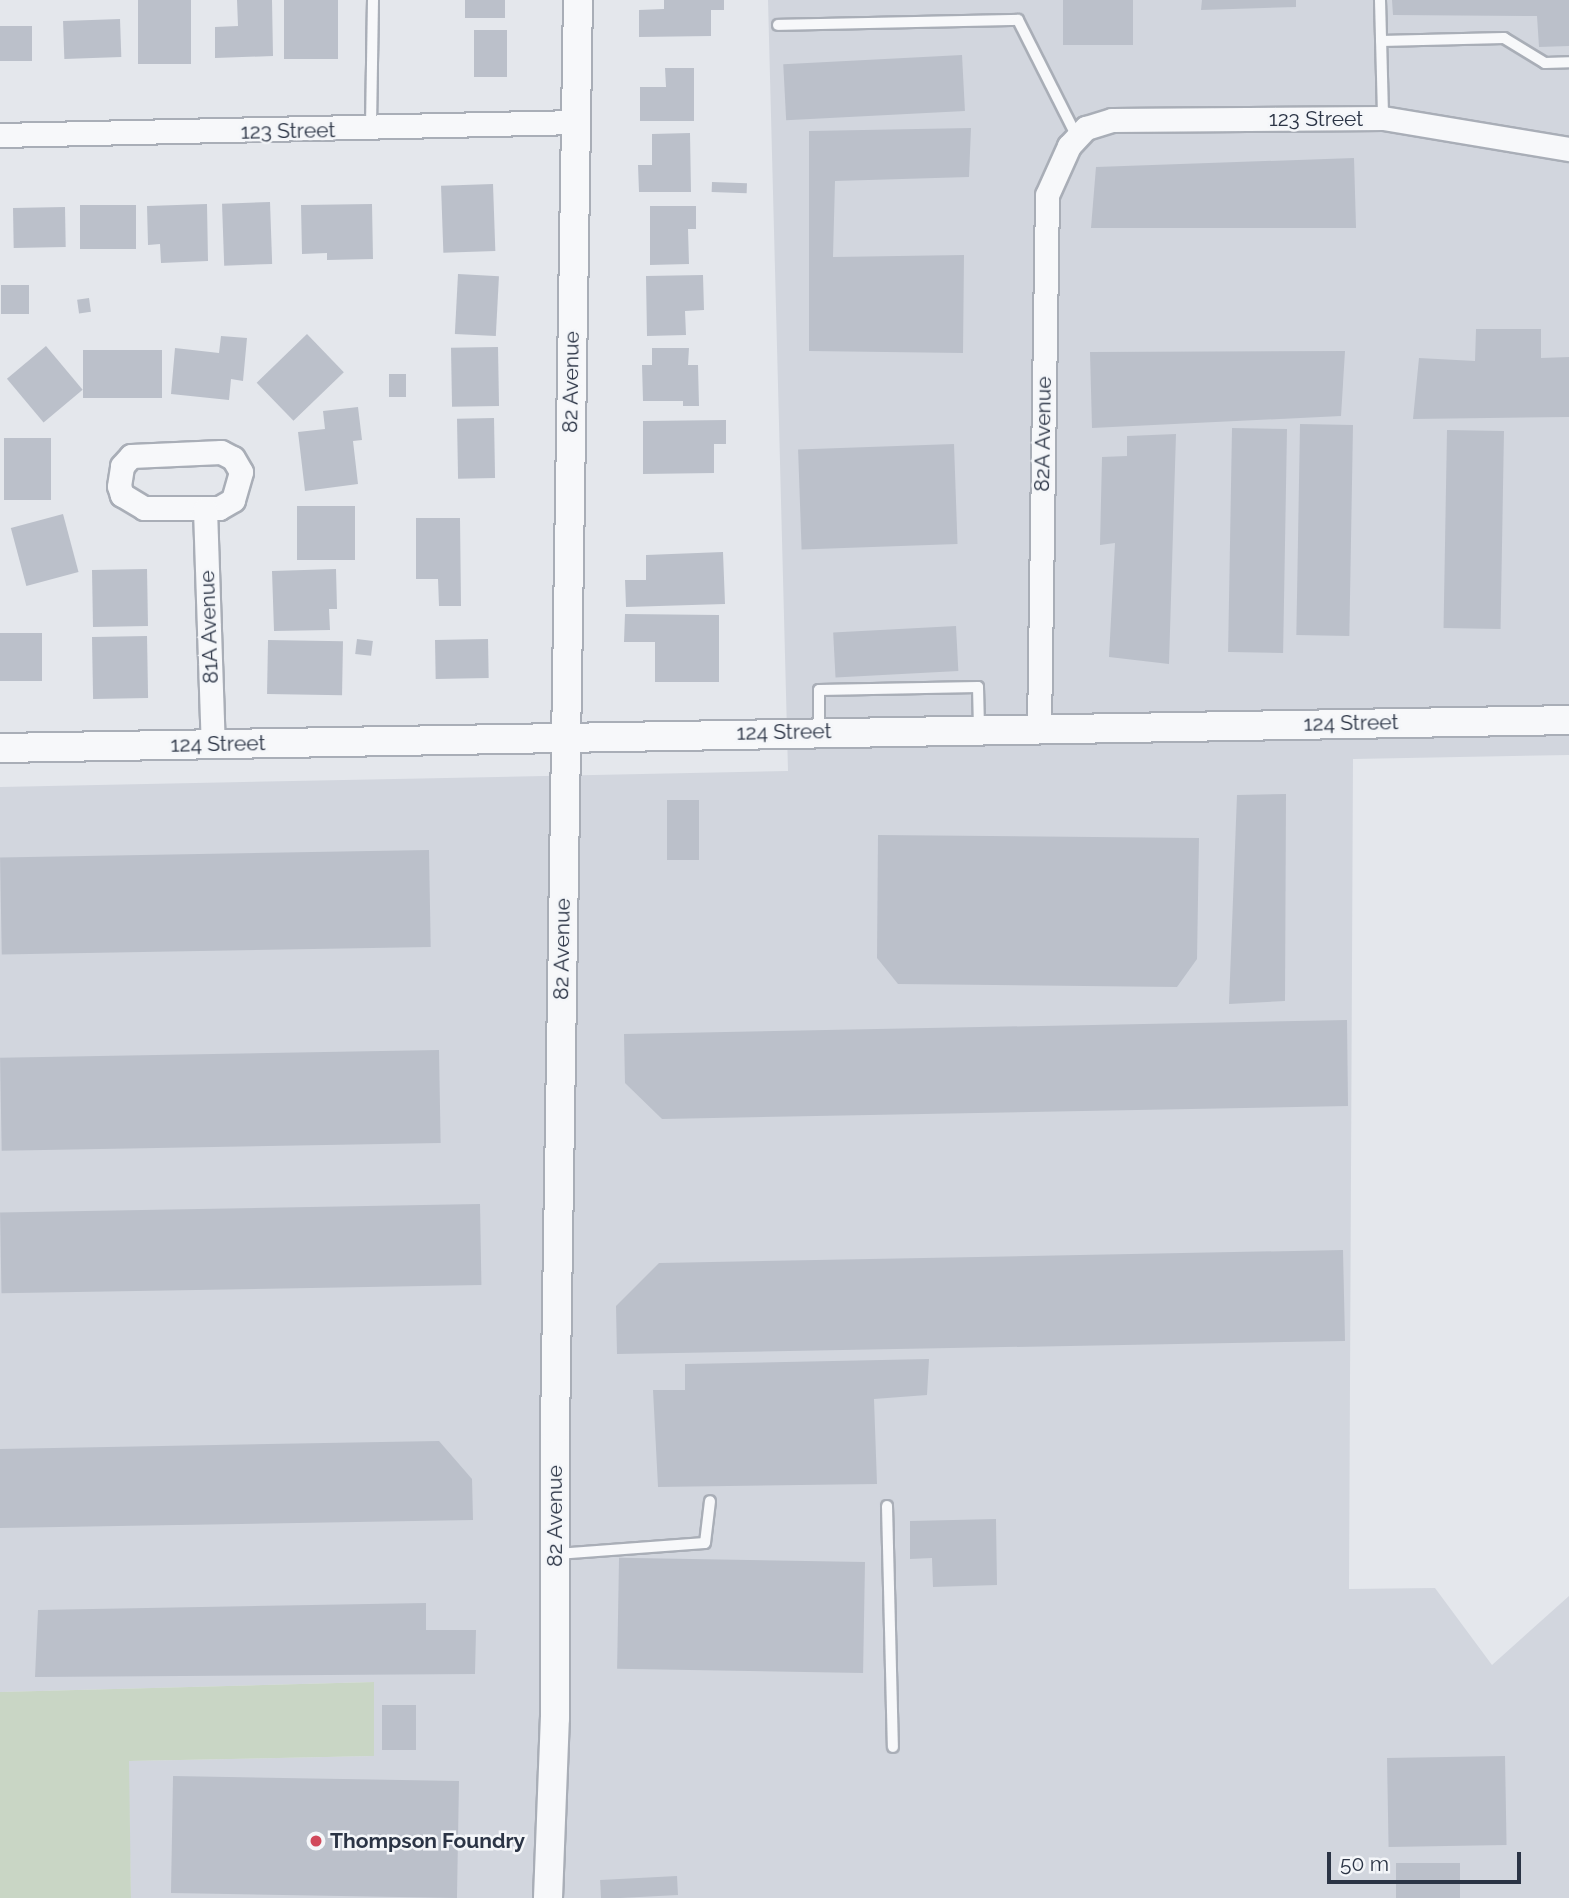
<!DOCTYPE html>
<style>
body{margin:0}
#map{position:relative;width:1569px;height:1898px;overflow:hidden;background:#e4e7ec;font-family:Raleway,sans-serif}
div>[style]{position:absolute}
.built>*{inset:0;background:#d2d6de}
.green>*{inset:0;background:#c9d6c5}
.building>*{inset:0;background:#bbc0ca;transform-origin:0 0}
.roads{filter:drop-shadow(2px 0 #a9aeb7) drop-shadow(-2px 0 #a9aeb7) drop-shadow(0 2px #a9aeb7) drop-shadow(0 -2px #a9aeb7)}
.service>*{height:10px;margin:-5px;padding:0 5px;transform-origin:5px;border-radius:5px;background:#f7f8fa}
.minor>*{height:23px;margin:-11.5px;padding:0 11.5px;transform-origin:11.5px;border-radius:11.5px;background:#f7f8fa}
.tertiary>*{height:28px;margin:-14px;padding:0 14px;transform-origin:14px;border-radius:14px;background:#f7f8fa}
.dots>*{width:19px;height:19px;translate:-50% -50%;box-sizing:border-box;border:4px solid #f4f6f9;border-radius:50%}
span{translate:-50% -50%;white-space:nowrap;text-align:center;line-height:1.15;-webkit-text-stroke:5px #f4f6f9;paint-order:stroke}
.street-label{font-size:21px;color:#2b3445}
.poi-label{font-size:21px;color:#2b3445;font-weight:700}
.left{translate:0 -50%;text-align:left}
.scale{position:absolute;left:1327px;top:1852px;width:194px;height:32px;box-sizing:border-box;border:4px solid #2b3445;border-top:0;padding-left:9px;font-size:21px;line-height:24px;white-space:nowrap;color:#2b3445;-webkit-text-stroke:5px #f4f6f9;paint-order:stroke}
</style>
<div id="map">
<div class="built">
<i style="clip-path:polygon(768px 0,1569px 0,1569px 755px,1353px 759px,1349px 1589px,1435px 1588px,1492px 1665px,1569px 1596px,1569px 1898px,131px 1898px,128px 1761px,374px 1756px,373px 1682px,0 1692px,0 787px,788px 771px)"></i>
</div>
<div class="green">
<i style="clip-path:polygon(374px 1682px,374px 1756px,129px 1761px,131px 1898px,0 1898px,0 1692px)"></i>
</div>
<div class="building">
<i style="left:138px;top:0;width:53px;height:64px"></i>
<i style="clip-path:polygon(237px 0,272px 0,273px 56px,215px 58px,215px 27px,238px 26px)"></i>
<i style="left:284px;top:0;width:54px;height:59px"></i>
<i style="left:465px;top:0;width:40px;height:18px"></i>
<i style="clip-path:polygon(664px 0,724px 0,724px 10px,711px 10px,711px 36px,639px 37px,639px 10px,664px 9px)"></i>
<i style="left:1063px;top:0;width:70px;height:45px"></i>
<i style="clip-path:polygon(1202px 0,1296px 0,1296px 7px,1201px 10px)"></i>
<i style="clip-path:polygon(1392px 0,1569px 0,1569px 46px,1539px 47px,1537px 16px,1393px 15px)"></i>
<i style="left:120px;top:19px;width:38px;height:57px;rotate:88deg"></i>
<i style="left:0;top:26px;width:32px;height:35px"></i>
<i style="left:474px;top:30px;width:33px;height:47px"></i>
<i style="left:962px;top:55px;width:56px;height:179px;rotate:87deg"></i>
<i style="clip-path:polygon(665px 68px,694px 68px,694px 121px,640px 121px,640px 87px,666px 87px)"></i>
<i style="clip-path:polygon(971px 128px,969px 177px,835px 181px,833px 257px,964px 255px,963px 353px,809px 351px,809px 131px)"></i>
<i style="clip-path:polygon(690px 133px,691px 192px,639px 192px,638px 165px,652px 165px,652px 134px)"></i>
<i style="clip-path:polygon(1354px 158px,1356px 228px,1091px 228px,1096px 167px)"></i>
<i style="left:712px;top:182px;width:35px;height:10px;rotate:2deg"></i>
<i style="left:493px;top:184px;width:67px;height:52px;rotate:88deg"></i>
<i style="left:270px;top:202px;width:62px;height:48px;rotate:88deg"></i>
<i style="clip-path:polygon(207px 204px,208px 261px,161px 263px,160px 244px,148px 245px,147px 206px)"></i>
<i style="clip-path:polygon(372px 204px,373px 259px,327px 260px,327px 253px,302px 254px,301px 205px)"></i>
<i style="left:80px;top:205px;width:56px;height:44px"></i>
<i style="clip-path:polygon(650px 206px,696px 206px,696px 229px,688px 229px,689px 264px,650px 265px)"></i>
<i style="left:65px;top:207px;width:40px;height:52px;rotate:89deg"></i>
<i style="left:458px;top:274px;width:41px;height:60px;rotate:3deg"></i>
<i style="clip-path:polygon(703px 275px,704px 310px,685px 311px,686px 335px,647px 336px,646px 276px)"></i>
<i style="left:1px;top:285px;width:28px;height:29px"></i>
<i style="left:89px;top:298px;width:14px;height:12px;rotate:82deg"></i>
<i style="clip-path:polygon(1476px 329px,1541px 329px,1541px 358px,1569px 357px,1569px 417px,1413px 419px,1419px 358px,1475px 361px)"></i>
<i style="left:307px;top:334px;width:53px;height:70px;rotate:46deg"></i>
<i style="clip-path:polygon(221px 336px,247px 338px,243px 381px,231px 379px,229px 400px,171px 394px,175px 348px,219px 353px)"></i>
<i style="left:46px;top:346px;width:57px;height:51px;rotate:50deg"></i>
<i style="left:498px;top:347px;width:59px;height:47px;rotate:89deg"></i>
<i style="clip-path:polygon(652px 348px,689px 348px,688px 365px,698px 365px,699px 406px,683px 406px,683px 401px,643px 401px,642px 365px,652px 365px)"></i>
<i style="left:83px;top:350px;width:79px;height:48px"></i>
<i style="clip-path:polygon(1345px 351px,1341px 416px,1092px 428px,1090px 352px)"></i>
<i style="left:406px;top:374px;width:23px;height:17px;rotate:90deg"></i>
<i style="clip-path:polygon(358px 407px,362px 440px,353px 441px,358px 484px,305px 491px,298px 432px,325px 429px,323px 411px)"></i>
<i style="left:494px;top:418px;width:60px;height:37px;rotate:89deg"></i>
<i style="clip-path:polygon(726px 420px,726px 444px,714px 444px,714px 473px,643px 474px,643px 421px)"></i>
<i style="left:1353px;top:425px;width:211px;height:53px;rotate:91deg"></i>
<i style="left:1287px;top:429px;width:224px;height:55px;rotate:91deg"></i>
<i style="left:1447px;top:430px;width:57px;height:198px;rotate:1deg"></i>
<i style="clip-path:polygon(1176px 434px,1169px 664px,1109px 657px,1115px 543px,1100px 545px,1102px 457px,1127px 456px,1127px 436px)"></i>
<i style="left:4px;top:438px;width:47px;height:62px"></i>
<i style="left:954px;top:444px;width:100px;height:156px;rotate:88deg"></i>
<i style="left:297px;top:506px;width:58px;height:54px"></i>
<i style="left:63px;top:514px;width:60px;height:54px;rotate:75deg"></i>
<i style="clip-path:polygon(416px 518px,460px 518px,461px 606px,439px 606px,438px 579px,416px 579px)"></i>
<i style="clip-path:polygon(723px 552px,725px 604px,626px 607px,625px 580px,646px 580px,646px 555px)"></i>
<i style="left:147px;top:569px;width:57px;height:55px;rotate:89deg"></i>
<i style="clip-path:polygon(336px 569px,337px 609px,329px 609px,330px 630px,274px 631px,272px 571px)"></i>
<i style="clip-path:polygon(625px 614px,719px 615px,719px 682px,655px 682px,655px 642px,624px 642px)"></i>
<i style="left:956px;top:626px;width:45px;height:123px;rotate:87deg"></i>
<i style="left:0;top:633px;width:42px;height:48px"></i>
<i style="left:147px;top:636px;width:62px;height:55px;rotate:89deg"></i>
<i style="left:357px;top:639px;width:16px;height:15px;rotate:7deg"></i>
<i style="left:488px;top:639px;width:39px;height:53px;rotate:89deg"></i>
<i style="left:268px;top:640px;width:75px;height:54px;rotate:1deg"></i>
<i style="clip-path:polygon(1286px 794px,1285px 1001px,1229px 1004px,1237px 795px)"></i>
<i style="left:667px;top:800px;width:32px;height:60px"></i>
<i style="clip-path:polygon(878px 835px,1199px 838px,1197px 959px,1177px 987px,898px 984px,877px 958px)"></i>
<i style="left:429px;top:850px;width:97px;height:429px;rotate:89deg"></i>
<i style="clip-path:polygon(1347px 1020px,1348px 1106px,662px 1119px,625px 1083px,624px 1034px)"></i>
<i style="left:439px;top:1050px;width:93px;height:439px;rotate:89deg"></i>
<i style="left:480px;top:1204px;width:81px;height:480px;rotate:89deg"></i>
<i style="clip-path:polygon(1343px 1250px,1345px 1341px,617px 1354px,616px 1306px,659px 1263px)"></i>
<i style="clip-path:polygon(929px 1359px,927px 1395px,874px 1399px,877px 1484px,658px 1487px,653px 1390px,685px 1390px,685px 1364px)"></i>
<i style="clip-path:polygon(439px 1441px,472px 1479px,473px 1520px,0 1528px,0 1449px)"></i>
<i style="clip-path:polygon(996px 1519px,997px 1585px,933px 1587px,932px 1558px,910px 1559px,910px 1521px)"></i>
<i style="left:865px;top:1562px;width:111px;height:246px;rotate:91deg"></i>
<i style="clip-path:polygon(426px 1603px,426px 1630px,476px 1630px,475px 1674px,35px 1677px,38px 1610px)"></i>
<i style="left:382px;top:1705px;width:34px;height:45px"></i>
<i style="left:1505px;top:1756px;width:89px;height:118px;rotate:89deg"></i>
<i style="left:459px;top:1781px;width:117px;height:286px;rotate:91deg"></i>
<i style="left:1460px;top:1863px;width:35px;height:64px;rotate:90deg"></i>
<i style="left:677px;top:1876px;width:19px;height:77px;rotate:87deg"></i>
</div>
<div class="roads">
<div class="service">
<i style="left:1380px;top:0;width:118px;rotate:88.5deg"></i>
<i style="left:778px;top:25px;width:240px;rotate:-1.2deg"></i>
<i style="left:1018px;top:20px;width:131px;rotate:63.2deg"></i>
<i style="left:1381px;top:41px;width:123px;rotate:-1.4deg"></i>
<i style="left:1504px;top:38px;width:48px;rotate:31.4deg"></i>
<i style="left:1545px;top:63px;width:24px;rotate:-2deg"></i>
<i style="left:371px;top:127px;width:127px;rotate:-89.1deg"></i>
<i style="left:819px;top:732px;width:42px;rotate:-90deg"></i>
<i style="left:819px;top:690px;width:159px;rotate:-1.1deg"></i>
<i style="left:978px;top:687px;width:42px;rotate:88.6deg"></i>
<i style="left:887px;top:1506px;width:241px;rotate:88.6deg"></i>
<i style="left:557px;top:1554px;width:148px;rotate:-4.3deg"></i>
<i style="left:705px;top:1543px;width:42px;rotate:-83.2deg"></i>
</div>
<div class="minor">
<i style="left:0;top:135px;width:576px;rotate:-1.29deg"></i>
<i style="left:221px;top:452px;width:13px;rotate:27deg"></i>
<i style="left:233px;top:458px;width:16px;rotate:60deg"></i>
<i style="left:241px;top:472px;width:29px;rotate:106deg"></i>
<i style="left:233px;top:500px;width:16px;rotate:150deg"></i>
<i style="left:219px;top:508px;width:75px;rotate:180deg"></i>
<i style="left:144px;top:508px;width:26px;rotate:-149deg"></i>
<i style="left:122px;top:495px;width:9px;rotate:-108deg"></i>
<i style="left:119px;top:486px;width:20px;rotate:-81deg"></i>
<i style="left:122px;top:466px;width:13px;rotate:-48deg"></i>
<i style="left:131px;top:456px;width:90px;rotate:-2.5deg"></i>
<i style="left:205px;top:509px;width:235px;rotate:88.1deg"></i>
<i style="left:1039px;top:728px;width:533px;rotate:-89.14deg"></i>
<i style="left:1047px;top:195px;width:54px;rotate:-65.8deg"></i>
<i style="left:1069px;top:146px;width:25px;rotate:-47deg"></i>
<i style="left:1086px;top:128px;width:27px;rotate:-17deg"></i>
<i style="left:1112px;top:120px;width:271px;rotate:-0.4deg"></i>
<i style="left:1383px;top:118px;width:189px;rotate:9.5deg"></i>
</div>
<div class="tertiary">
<i style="left:0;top:748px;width:1569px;rotate:-1.02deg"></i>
<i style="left:548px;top:1898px;width:180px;rotate:-87.8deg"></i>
<i style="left:555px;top:1718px;width:289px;rotate:-90deg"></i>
<i style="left:555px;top:1429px;width:1429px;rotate:-89.08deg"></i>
</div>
</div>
<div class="dots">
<i style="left:316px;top:1841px;background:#d1495b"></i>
</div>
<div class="street-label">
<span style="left:1316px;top:119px">123 Street</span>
<span style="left:288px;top:131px;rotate:-1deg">123 Street</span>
<span style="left:571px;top:382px;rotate:-89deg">82 Avenue</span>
<span style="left:1043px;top:434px;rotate:-89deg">82A Avenue</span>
<span style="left:209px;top:627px;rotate:-92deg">81A Avenue</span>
<span style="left:1351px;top:723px;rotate:-1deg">124 Street</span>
<span style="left:784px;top:732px;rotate:-1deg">124 Street</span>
<span style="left:218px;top:744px;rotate:-1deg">124 Street</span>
<span style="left:562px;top:949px;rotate:-89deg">82 Avenue</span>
<span style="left:555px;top:1516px;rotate:-90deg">82 Avenue</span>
</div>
<div class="poi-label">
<span class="left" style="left:330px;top:1841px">Thompson Foundry</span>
</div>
<div class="scale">50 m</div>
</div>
